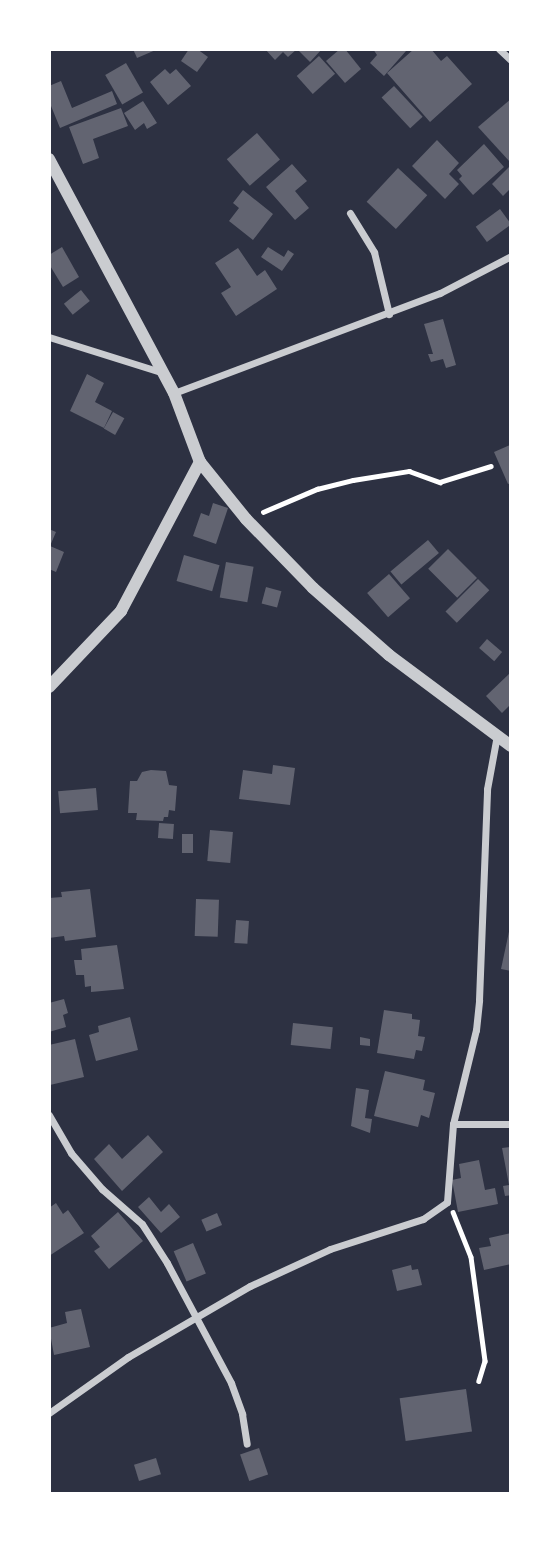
<!DOCTYPE html>
<style>
body{margin:0}
#map{position:relative;width:560px;height:1543px;overflow:hidden;background:#2d3142;font-family:"Golos Text",sans-serif}
div>[style]{position:absolute}
.building>*{inset:0;background:#626471;transform-origin:0 0}
.path>*{height:4.5px;margin:-2.25px;padding:0 2.25px;transform-origin:2.25px;border-radius:2.25px;background:#fff}
.minor>*{height:7px;margin:-3.5px;padding:0 3.5px;transform-origin:3.5px;border-radius:3.5px;background:#caccd0}
.tertiary>*{height:12px;margin:-6px;padding:0 6px;transform-origin:6px;border-radius:6px;background:#caccd0}
span{translate:-50% -50%;white-space:nowrap;text-align:center;line-height:1.15;-webkit-text-stroke:7px #fff;paint-order:stroke}
.frame{position:absolute;inset:0;border:51px solid #fff;pointer-events:none}
</style>
<div id="map">
<div class="building">
<i style="clip-path:polygon(133px 49px,158px 49px,137px 58px)"></i>
<i style="clip-path:polygon(189px 49px,197px 49px,208px 57px,197px 72px,181px 61px)"></i>
<i style="clip-path:polygon(265px 49px,297px 49px,288px 57px,283px 52px,275px 60px)"></i>
<i style="clip-path:polygon(297px 49px,322px 49px,310px 62px)"></i>
<i style="clip-path:polygon(340px 49px,345px 49px,361px 69px,345px 83px,326px 61px)"></i>
<i style="clip-path:polygon(373px 49px,404px 49px,406px 51px,384px 76px,370px 63px,377px 55px)"></i>
<i style="clip-path:polygon(414px 49px,431px 49px,441px 61px,447px 56px,472px 84px,430px 122px,387px 73px)"></i>
<i style="left:319px;top:56px;width:24px;height:30px;rotate:48deg"></i>
<i style="left:126px;top:63px;width:34px;height:24px;rotate:60deg"></i>
<i style="clip-path:polygon(165px 69px,170px 74px,176px 69px,191px 86px,168px 105px,150px 82px)"></i>
<i style="clip-path:polygon(61px 81px,72px 108px,112px 91px,117px 104px,60px 128px,49px 101px,49px 86px)"></i>
<i style="left:394px;top:86px;width:42px;height:17px;rotate:47deg"></i>
<i style="clip-path:polygon(511px 99px,511px 163px,478px 127px)"></i>
<i style="clip-path:polygon(143px 101px,157px 123px,147px 129px,144px 123px,135px 130px,124px 113px)"></i>
<i style="clip-path:polygon(121px 108px,128px 126px,93px 139px,99px 158px,83px 164px,69px 127px)"></i>
<i style="left:257px;top:133px;width:35px;height:40px;rotate:49deg"></i>
<i style="clip-path:polygon(437px 140px,459px 163px,449px 174px,459px 184px,445px 199px,412px 166px)"></i>
<i style="clip-path:polygon(484px 144px,504px 167px,473px 195px,459px 179px,462px 176px,457px 170px)"></i>
<i style="clip-path:polygon(292px 164px,307px 181px,295px 191px,309px 208px,295px 220px,266px 187px)"></i>
<i style="clip-path:polygon(509px 167px,511px 188px,503px 196px,492px 184px)"></i>
<i style="left:398px;top:168px;width:40px;height:46px;rotate:43deg"></i>
<i style="clip-path:polygon(243px 190px,273px 214px,253px 240px,229px 221px,239px 208px,233px 203px)"></i>
<i style="left:500px;top:209px;width:19px;height:30px;rotate:54deg"></i>
<i style="clip-path:polygon(62px 247px,79px 277px,63px 287px,49px 264px,49px 255px)"></i>
<i style="clip-path:polygon(268px 247px,284px 257px,288px 250px,294px 254px,282px 271px,261px 257px)"></i>
<i style="clip-path:polygon(238px 248px,257px 276px,265px 270px,277px 289px,236px 316px,221px 293px,231px 287px,215px 263px)"></i>
<i style="left:81px;top:290px;width:14px;height:22px;rotate:51deg"></i>
<i style="clip-path:polygon(443px 319px,456px 365px,446px 368px,443px 359px,431px 362px,428px 354px,433px 354px,424px 324px)"></i>
<i style="clip-path:polygon(87px 374px,104px 383px,95px 402px,112px 411px,104px 428px,70px 411px)"></i>
<i style="left:113px;top:412px;width:13px;height:19px;rotate:29deg"></i>
<i style="clip-path:polygon(510px 445px,511px 483px,508px 484px,494px 452px)"></i>
<i style="clip-path:polygon(213px 503px,228px 508px,216px 544px,193px 536px,201px 513px,209px 516px)"></i>
<i style="clip-path:polygon(49px 529px,56px 532px,50px 546px,64px 552px,56px 572px,49px 569px)"></i>
<i style="left:428px;top:540px;width:17px;height:49px;rotate:50deg"></i>
<i style="left:448px;top:549px;width:41px;height:28px;rotate:45deg"></i>
<i style="left:184px;top:555px;width:37px;height:27px;rotate:16deg"></i>
<i style="left:226px;top:562px;width:28px;height:36px;rotate:10deg"></i>
<i style="left:389px;top:574px;width:32px;height:29px;rotate:49deg"></i>
<i style="left:478px;top:579px;width:16px;height:46px;rotate:45deg"></i>
<i style="left:266px;top:587px;width:16px;height:17px;rotate:15deg"></i>
<i style="left:487px;top:639px;width:20px;height:12px;rotate:41deg"></i>
<i style="clip-path:polygon(511px 672px,511px 704px,502px 713px,486px 696px)"></i>
<i style="clip-path:polygon(273px 765px,295px 768px,290px 805px,239px 799px,243px 770px,272px 774px)"></i>
<i style="clip-path:polygon(151px 770px,166px 771px,169px 785px,177px 786px,175px 811px,169px 810px,168px 817px,164px 817px,163px 821px,136px 820px,137px 813px,128px 813px,130px 781px,137px 781px,142px 772px)"></i>
<i style="left:96px;top:788px;width:22px;height:38px;rotate:85deg"></i>
<i style="left:159px;top:823px;width:15px;height:15px;rotate:4deg"></i>
<i style="left:210px;top:830px;width:23px;height:31px;rotate:5deg"></i>
<i style="left:182px;top:834px;width:11px;height:19px"></i>
<i style="clip-path:polygon(90px 889px,96px 937px,65px 941px,64px 936px,49px 938px,49px 898px,62px 897px,61px 892px)"></i>
<i style="left:196px;top:899px;width:23px;height:37px;rotate:2deg"></i>
<i style="left:236px;top:920px;width:13px;height:23px;rotate:4deg"></i>
<i style="clip-path:polygon(510px 927px,511px 927px,511px 971px,501px 969px)"></i>
<i style="clip-path:polygon(117px 945px,124px 989px,91px 992px,91px 986px,85px 987px,84px 975px,76px 975px,74px 960px,82px 960px,81px 949px)"></i>
<i style="clip-path:polygon(64px 999px,68px 1013px,63px 1015px,66px 1027px,49px 1032px,49px 1003px)"></i>
<i style="clip-path:polygon(384px 1010px,412px 1014px,412px 1019px,420px 1020px,418px 1036px,425px 1037px,422px 1051px,416px 1050px,414px 1059px,377px 1053px)"></i>
<i style="clip-path:polygon(130px 1017px,138px 1050px,96px 1061px,89px 1035px,99px 1032px,98px 1026px)"></i>
<i style="left:293px;top:1023px;width:40px;height:22px;rotate:6deg"></i>
<i style="clip-path:polygon(360px 1037px,370px 1039px,370px 1046px,360px 1045px)"></i>
<i style="clip-path:polygon(75px 1039px,84px 1077px,50px 1085px,49px 1045px)"></i>
<i style="clip-path:polygon(385px 1071px,425px 1080px,423px 1090px,435px 1093px,429px 1118px,421px 1115px,418px 1127px,374px 1116px)"></i>
<i style="clip-path:polygon(356px 1088px,369px 1090px,365px 1118px,372px 1119px,370px 1133px,351px 1126px)"></i>
<i style="clip-path:polygon(148px 1135px,163px 1152px,122px 1191px,94px 1159px,109px 1144px,122px 1159px)"></i>
<i style="clip-path:polygon(511px 1147px,511px 1195px,505px 1196px,503px 1186px,509px 1185px,502px 1148px)"></i>
<i style="clip-path:polygon(479px 1160px,485px 1190px,495px 1188px,498px 1204px,458px 1212px,452px 1180px,461px 1178px,459px 1164px)"></i>
<i style="clip-path:polygon(149px 1197px,161px 1212px,169px 1204px,180px 1217px,161px 1233px,138px 1207px)"></i>
<i style="clip-path:polygon(56px 1203px,63px 1214px,68px 1210px,84px 1233px,49px 1256px,49px 1208px)"></i>
<i style="clip-path:polygon(118px 1212px,143px 1241px,109px 1269px,94px 1251px,100px 1247px,91px 1236px)"></i>
<i style="left:217px;top:1213px;width:13px;height:17px;rotate:67deg"></i>
<i style="clip-path:polygon(511px 1233px,511px 1264px,484px 1270px,479px 1248px,491px 1246px,489px 1238px)"></i>
<i style="left:193px;top:1243px;width:33px;height:21px;rotate:67deg"></i>
<i style="clip-path:polygon(411px 1265px,412px 1270px,418px 1269px,422px 1285px,397px 1291px,392px 1270px)"></i>
<i style="clip-path:polygon(81px 1309px,90px 1347px,54px 1355px,49px 1328px,67px 1323px,65px 1312px)"></i>
<i style="left:466px;top:1389px;width:43px;height:67px;rotate:82deg"></i>
<i style="left:259px;top:1448px;width:28px;height:20px;rotate:71deg"></i>
<i style="left:156px;top:1458px;width:17px;height:23px;rotate:73deg"></i>
</div>
<div class="path">
<i style="left:263px;top:512px;width:59px;rotate:-23.1deg"></i>
<i style="left:317px;top:489px;width:37px;rotate:-14deg"></i>
<i style="left:353px;top:480px;width:57px;rotate:-9.1deg"></i>
<i style="left:409px;top:471px;width:33px;rotate:20deg"></i>
<i style="left:440px;top:482px;width:53px;rotate:-17.4deg"></i>
<i style="left:453px;top:1212px;width:48px;rotate:68.2deg"></i>
<i style="left:471px;top:1257px;width:105px;rotate:82.3deg"></i>
<i style="left:485px;top:1361px;width:21px;rotate:107deg"></i>
</div>
<div class="minor">
<i style="left:499px;top:49px;width:16px;rotate:43deg"></i>
<i style="left:350px;top:213px;width:46px;rotate:58.4deg"></i>
<i style="left:374px;top:252px;width:64px;rotate:76.4deg"></i>
<i style="left:49px;top:337px;width:117px;rotate:17.4deg"></i>
<i style="left:174px;top:393px;width:284px;rotate:-20.6deg"></i>
<i style="left:440px;top:293px;width:80px;rotate:-27.5deg"></i>
<i style="left:49px;top:1115px;width:44px;rotate:59.9deg"></i>
<i style="left:71px;top:1153px;width:48px;rotate:49.3deg"></i>
<i style="left:102px;top:1189px;width:53px;rotate:41.2deg"></i>
<i style="left:142px;top:1224px;width:46px;rotate:57.3deg"></i>
<i style="left:167px;top:1263px;width:136px;rotate:61.9deg"></i>
<i style="left:231px;top:1383px;width:33px;rotate:70deg"></i>
<i style="left:242px;top:1414px;width:30px;rotate:81deg"></i>
<i style="left:453px;top:1124px;width:58px"></i>
<i style="left:49px;top:1413px;width:97px;rotate:-35.3deg"></i>
<i style="left:128px;top:1357px;width:141px;rotate:-30.2deg"></i>
<i style="left:250px;top:1286px;width:88px;rotate:-24.8deg"></i>
<i style="left:330px;top:1249px;width:98px;rotate:-17.9deg"></i>
<i style="left:423px;top:1219px;width:29px;rotate:-35deg"></i>
<i style="left:447px;top:1202px;width:78px;rotate:-85.6deg"></i>
<i style="left:453px;top:1124px;width:97px;rotate:-76.3deg"></i>
<i style="left:476px;top:1030px;width:30px;rotate:-84deg"></i>
<i style="left:479px;top:1000px;width:211px;rotate:-87.8deg"></i>
<i style="left:487px;top:789px;width:55px;rotate:-79.5deg"></i>
</div>
<div class="tertiary">
<i style="left:49px;top:159px;width:265px;rotate:61.9deg"></i>
<i style="left:174px;top:393px;width:74px;rotate:69.4deg"></i>
<i style="left:200px;top:462px;width:73px;rotate:51.1deg"></i>
<i style="left:246px;top:519px;width:96px;rotate:45.8deg"></i>
<i style="left:313px;top:588px;width:101px;rotate:41.4deg"></i>
<i style="left:389px;top:655px;width:152px;rotate:36.7deg"></i>
<i style="left:49px;top:687px;width:105px;rotate:-46.5deg"></i>
<i style="left:121px;top:611px;width:169px;rotate:-62.1deg"></i>
</div>
<div class="frame"></div>
</div>
